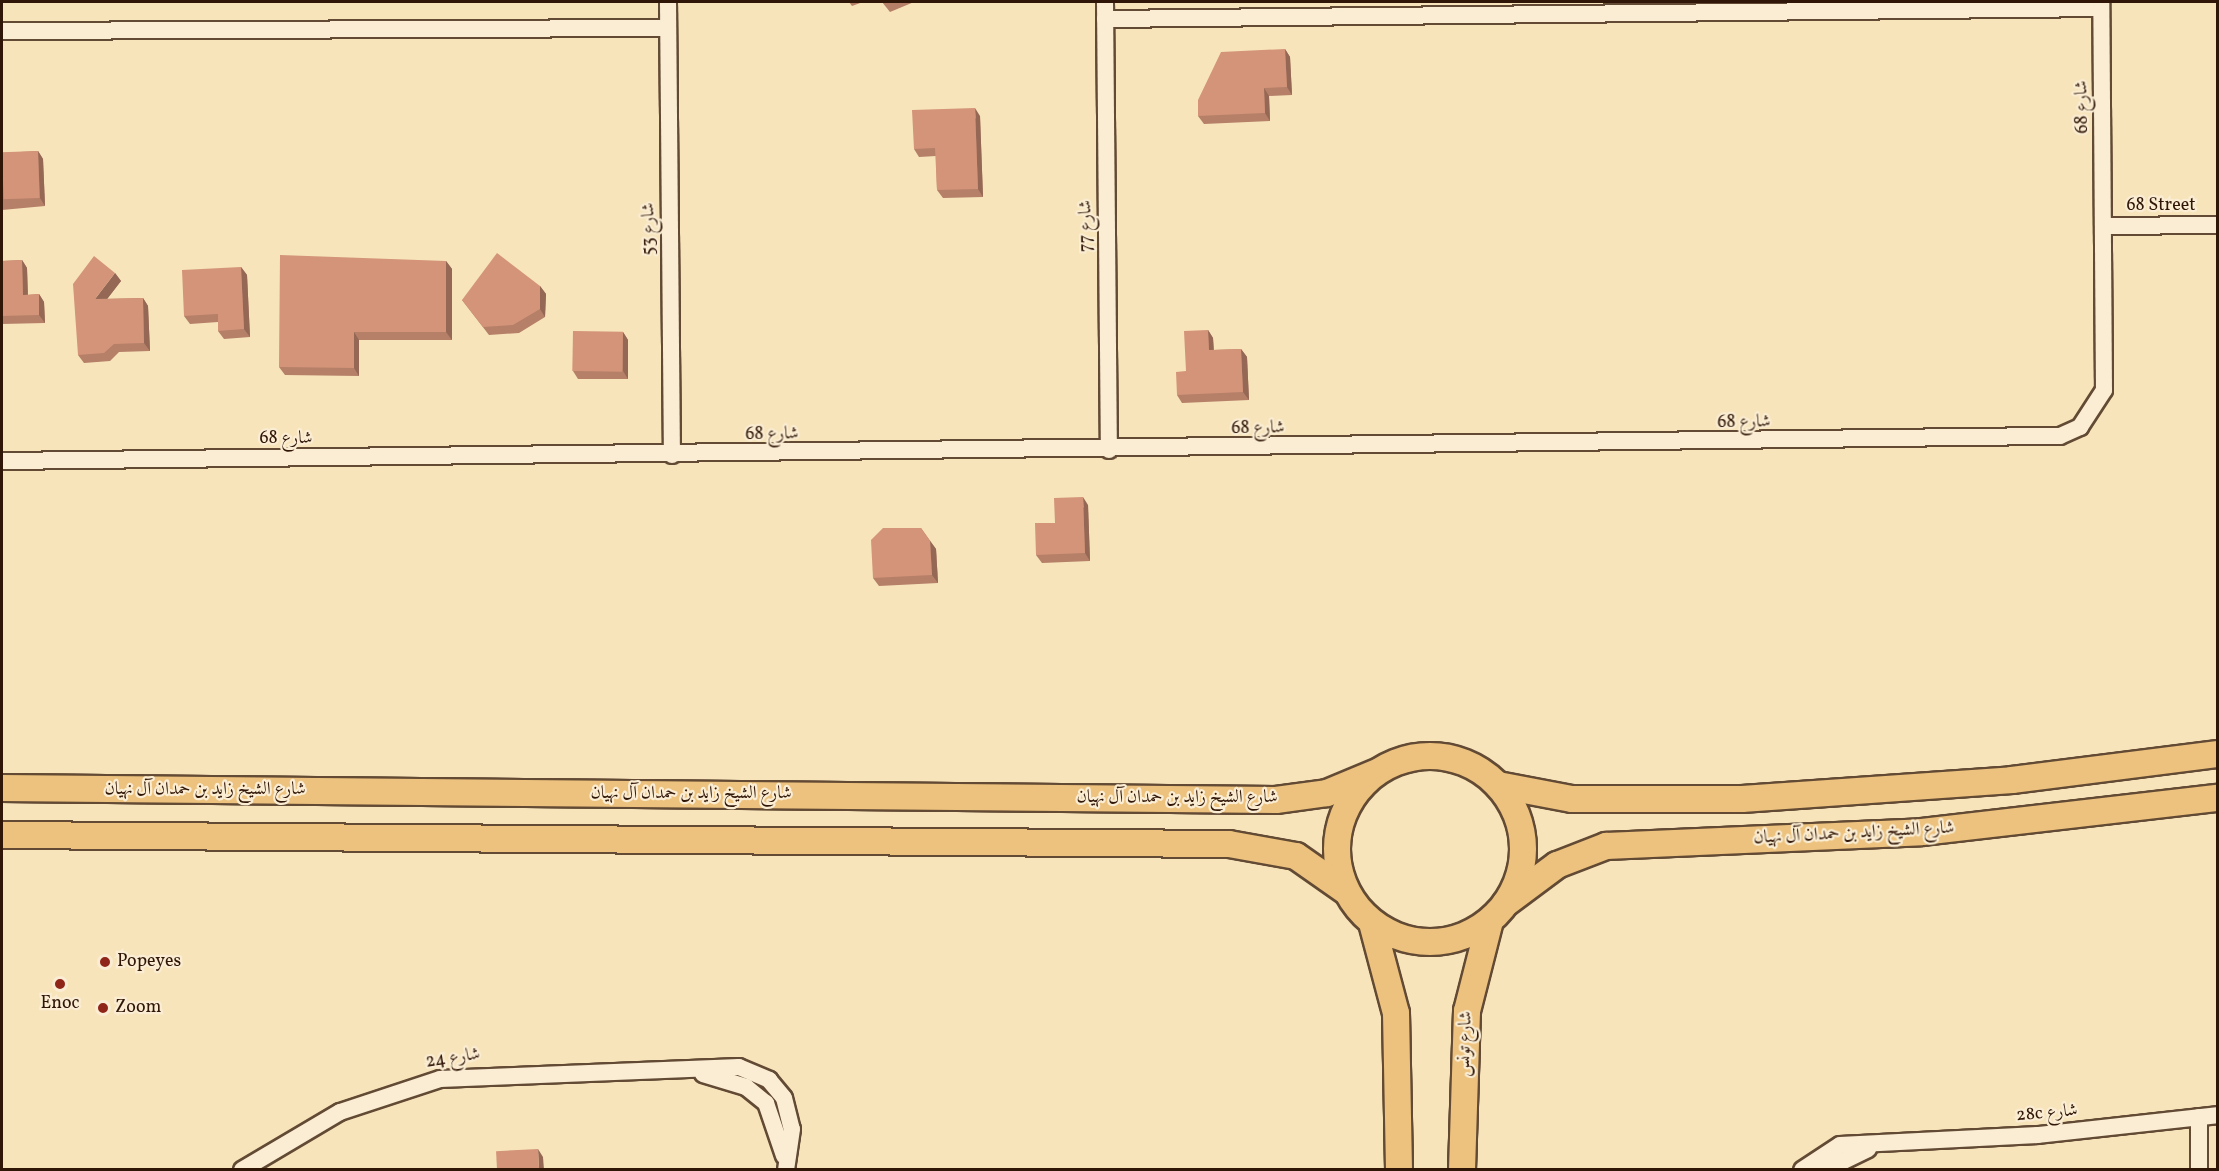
<!DOCTYPE html>
<meta charset="utf-8">
<style>
body{margin:0}
#map{position:relative;width:2219px;height:1171px;overflow:hidden;background:#f7e4bb;font-family:Vollkorn,Amiri,serif}
div>[style]{position:absolute}
.roads{filter:drop-shadow(2px 0 #624a34) drop-shadow(-2px 0 #624a34) drop-shadow(0 2px #624a34) drop-shadow(0 -2px #624a34)}
.street>*{height:16px;margin:-8px;padding:0 8px;transform-origin:8px;border-radius:8px;background:#faedd3}
.primary>*{height:26px;margin:-13px;padding:0 13px;transform-origin:13px;border-radius:13px;background:#ecc27e}
.primary>.ring{margin:-13px;padding:0;box-sizing:content-box;background:none;border:26px solid #ecc27e;border-radius:50%}
.wall>*{inset:0;background:#b57f68}
.shaded-wall>*{inset:0;background:#946855}
.building>*{inset:0;background:#d39479;transform-origin:0 0}
.dots>*{width:16px;height:16px;translate:-50% -50%;box-sizing:border-box;border:3px solid #faedd3;border-radius:50%}
span{translate:-50% -50%;white-space:nowrap;text-align:center;line-height:1.15;-webkit-text-stroke:4.5px #faedd3;paint-order:stroke}
.street-label{font-size:18px;color:#301607}
.poi-label{font-size:18px;color:#301607}
.left{translate:0 -50%;text-align:left}
.frame{position:absolute;inset:0;border:3px solid #301607;pointer-events:none}
</style>
<div id="map">
<div class="roads">
<div class="street">
<i style="left:668px;top:2px;width:453px;rotate:89.5deg"></i>
<i style="left:1105px;top:2px;width:448px;rotate:89.5deg"></i>
<i style="left:1105px;top:19px;width:996px;rotate:-0.63deg"></i>
<i style="left:2px;top:31px;width:666px;rotate:-0.26deg"></i>
<i style="left:2104px;top:226px;width:114px;rotate:-0.5deg"></i>
<i style="left:2px;top:461px;width:2058px;rotate:-0.7deg"></i>
<i style="left:2060px;top:436px;width:22px;rotate:-24deg"></i>
<i style="left:2080px;top:427px;width:44px;rotate:-57deg"></i>
<i style="left:2104px;top:390px;width:388px;rotate:-90.4deg"></i>
<i style="left:703px;top:1074px;width:45px;rotate:16.8deg"></i>
<i style="left:746px;top:1087px;width:26px;rotate:39deg"></i>
<i style="left:766px;top:1103px;width:56px;rotate:71.2deg"></i>
<i style="left:2199px;top:1117px;width:53px;rotate:90deg"></i>
<i style="left:242px;top:1170px;width:114px;rotate:-30.6deg"></i>
<i style="left:340px;top:1112px;width:105px;rotate:-18.3deg"></i>
<i style="left:440px;top:1079px;width:299px;rotate:-2.3deg"></i>
<i style="left:739px;top:1067px;width:33px;rotate:23deg"></i>
<i style="left:769px;top:1080px;width:23px;rotate:50deg"></i>
<i style="left:784px;top:1098px;width:32px;rotate:76deg"></i>
<i style="left:792px;top:1129px;width:41px;rotate:98.3deg"></i>
<i style="left:1802px;top:1170px;width:45px;rotate:-33.3deg"></i>
<i style="left:1840px;top:1145px;width:198px;rotate:-2.9deg"></i>
<i style="left:2038px;top:1135px;width:181px;rotate:-6.3deg"></i>
<i style="left:1825px;top:1170px;width:48px;rotate:-26deg"></i>
</div>
<div class="primary">
<i class="ring" style="left:1337px;top:756px;width:160px;height:160px"></i>
<i style="left:1498px;top:785px;width:75px;rotate:10.7deg"></i>
<i style="left:1572px;top:799px;width:170px"></i>
<i style="left:1742px;top:799px;width:271px;rotate:-4deg"></i>
<i style="left:2012px;top:780px;width:208px;rotate:-7.2deg"></i>
<i style="left:2px;top:788px;width:1274px;rotate:0.54deg"></i>
<i style="left:1276px;top:800px;width:51px;rotate:-7.8deg"></i>
<i style="left:1327px;top:793px;width:52px;rotate:-22.6deg"></i>
<i style="left:2px;top:835px;width:1227px;rotate:0.42deg"></i>
<i style="left:1229px;top:844px;width:68px;rotate:10.2deg"></i>
<i style="left:1296px;top:856px;width:61px;rotate:35deg"></i>
<i style="left:1506px;top:903px;width:64px;rotate:-36.7deg"></i>
<i style="left:1557px;top:865px;width:53px;rotate:-21.2deg"></i>
<i style="left:1606px;top:846px;width:316px;rotate:-2.5deg"></i>
<i style="left:1922px;top:832px;width:298px;rotate:-6.6deg"></i>
<i style="left:1372px;top:923px;width:93px;rotate:75.1deg"></i>
<i style="left:1396px;top:1013px;width:157px;rotate:88.9deg"></i>
<i style="left:1462px;top:1170px;width:159px;rotate:-88.2deg"></i>
<i style="left:1467px;top:1011px;width:93px;rotate:-75.7deg"></i>
</div>
</div>
<div class="wall">
<i style="clip-path:polygon(849px 2px,863px 2px,852px 6px)"></i>
<i style="clip-path:polygon(882px 2px,914px 2px,890px 12px)"></i>
<i style="clip-path:polygon(1285px 49px,1290px 57px,1292px 95px,1269px 96px,1270px 121px,1204px 124px,1198px 116px)"></i>
<i style="clip-path:polygon(980px 116px,983px 197px,943px 198px,937px 190px,936px 156px,919px 157px,914px 149px)"></i>
<i style="clip-path:polygon(38px 151px,43px 159px,45px 206px,2px 210px,2px 153px)"></i>
<i style="clip-path:polygon(22px 260px,27px 268px,28px 295px,39px 294px,44px 302px,45px 323px,2px 324px,2px 261px)"></i>
<i style="clip-path:polygon(446px 261px,452px 269px,452px 340px,359px 340px,359px 376px,285px 375px,279px 367px)"></i>
<i style="clip-path:polygon(241px 267px,247px 275px,250px 337px,224px 339px,218px 331px,218px 322px,190px 324px,184px 316px)"></i>
<i style="clip-path:polygon(115px 273px,121px 281px,107px 299px,143px 298px,148px 306px,150px 351px,119px 352px,110px 361px,84px 363px,78px 355px)"></i>
<i style="clip-path:polygon(540px 286px,546px 294px,545px 317px,519px 333px,489px 335px,462px 300px)"></i>
<i style="clip-path:polygon(1208px 330px,1213px 338px,1214px 350px,1241px 349px,1247px 357px,1249px 400px,1182px 403px,1177px 395px,1186px 371px)"></i>
<i style="clip-path:polygon(623px 332px,628px 340px,628px 379px,578px 379px,573px 371px)"></i>
<i style="clip-path:polygon(1088px 505px,1090px 561px,1042px 563px,1036px 555px,1055px 523px)"></i>
<i style="clip-path:polygon(921px 528px,936px 549px,938px 583px,879px 586px,873px 578px)"></i>
</div>
<div class="shaded-wall">
<i style="clip-path:polygon(1285px 49px,1290px 57px,1292px 95px,1287px 87px)"></i>
<i style="clip-path:polygon(1264px 88px,1269px 96px,1270px 121px,1265px 113px)"></i>
<i style="clip-path:polygon(975px 108px,980px 116px,983px 197px,978px 189px)"></i>
<i style="clip-path:polygon(38px 151px,43px 159px,45px 206px,40px 198px)"></i>
<i style="clip-path:polygon(22px 260px,27px 268px,28px 303px,23px 295px)"></i>
<i style="clip-path:polygon(446px 261px,452px 269px,452px 340px,446px 332px)"></i>
<i style="clip-path:polygon(241px 267px,247px 275px,250px 337px,244px 329px)"></i>
<i style="clip-path:polygon(115px 273px,121px 281px,101px 307px,95px 299px)"></i>
<i style="clip-path:polygon(540px 286px,546px 294px,545px 317px,540px 309px)"></i>
<i style="clip-path:polygon(39px 294px,44px 302px,45px 323px,39px 315px)"></i>
<i style="clip-path:polygon(143px 298px,148px 306px,150px 351px,144px 343px)"></i>
<i style="clip-path:polygon(1208px 330px,1213px 338px,1214px 358px,1209px 350px)"></i>
<i style="clip-path:polygon(354px 332px,359px 340px,359px 376px,354px 368px)"></i>
<i style="clip-path:polygon(623px 332px,628px 340px,628px 379px,623px 371px)"></i>
<i style="clip-path:polygon(1241px 349px,1247px 357px,1249px 400px,1243px 392px)"></i>
<i style="clip-path:polygon(1083px 497px,1088px 505px,1090px 561px,1085px 553px)"></i>
<i style="clip-path:polygon(930px 541px,936px 549px,938px 583px,932px 575px)"></i>
<i style="clip-path:polygon(538px 1149px,543px 1157px,544px 1170px,539px 1170px)"></i>
</div>
<div class="building">
<i style="clip-path:polygon(1285px 49px,1287px 87px,1264px 88px,1265px 113px,1198px 116px,1198px 100px,1221px 52px)"></i>
<i style="clip-path:polygon(975px 108px,978px 189px,937px 190px,935px 148px,914px 149px,912px 110px)"></i>
<i style="left:38px;top:151px;width:47px;height:36px;rotate:88deg"></i>
<i style="clip-path:polygon(497px 253px,540px 286px,540px 309px,513px 325px,483px 327px,462px 300px)"></i>
<i style="clip-path:polygon(280px 255px,446px 261px,446px 332px,354px 332px,354px 368px,279px 367px)"></i>
<i style="clip-path:polygon(94px 256px,115px 273px,95px 299px,143px 298px,144px 343px,114px 344px,104px 353px,78px 355px,73px 284px)"></i>
<i style="clip-path:polygon(22px 260px,23px 295px,39px 294px,39px 315px,2px 316px,2px 261px)"></i>
<i style="clip-path:polygon(241px 267px,244px 329px,218px 331px,218px 314px,184px 316px,182px 270px)"></i>
<i style="clip-path:polygon(1208px 330px,1209px 350px,1241px 349px,1243px 392px,1177px 395px,1176px 372px,1186px 371px,1184px 331px)"></i>
<i style="left:573px;top:331px;width:50px;height:40px;rotate:1deg"></i>
<i style="clip-path:polygon(1083px 497px,1085px 553px,1036px 555px,1035px 523px,1055px 523px,1054px 498px)"></i>
<i style="clip-path:polygon(883px 528px,921px 528px,930px 541px,932px 575px,873px 578px,871px 540px)"></i>
<i style="left:538px;top:1149px;width:21px;height:42px;rotate:87deg"></i>
</div>
<div class="dots">
<i style="left:105px;top:962px;background:#8f2418"></i>
<i style="left:60px;top:984px;background:#8f2418"></i>
<i style="left:103px;top:1008px;background:#8f2418"></i>
</div>
<div class="street-label">
<span style="left:2083px;top:107px;rotate:-91deg">شارع 68</span>
<span style="left:2161px;top:206px">68 Street</span>
<span style="left:1087px;top:226px;rotate:-91deg">شارع 77</span>
<span style="left:650px;top:229px;rotate:-91deg">شارع 53</span>
<span style="left:1744px;top:423px;rotate:-1deg">شارع 68</span>
<span style="left:1258px;top:429px;rotate:-1deg">شارع 68</span>
<span style="left:772px;top:435px;rotate:-1deg">شارع 68</span>
<span style="left:286px;top:439px">شارع 68</span>
<span style="left:205px;top:790px">شارع الشيخ زايد بن حمدان آل نهيان</span>
<span style="left:691px;top:794px">شارع الشيخ زايد بن حمدان آل نهيان</span>
<span style="left:1177px;top:798px">شارع الشيخ زايد بن حمدان آل نهيان</span>
<span style="left:1854px;top:834px;rotate:-3deg">شارع الشيخ زايد بن حمدان آل نهيان</span>
<span style="left:1466px;top:1044px;rotate:-88deg">شارع تونس</span>
<span style="left:453px;top:1059px;rotate:-9deg">شارع 24</span>
<span style="left:2047px;top:1114px;rotate:-5deg">28c شارع</span>
</div>
<div class="poi-label">
<span class="left" style="left:117px;top:962px">Popeyes</span>
<span style="left:60px;top:1004px">Enoc</span>
<span class="left" style="left:115px;top:1008px">Zoom</span>
</div>
<div class="frame"></div>
</div>
